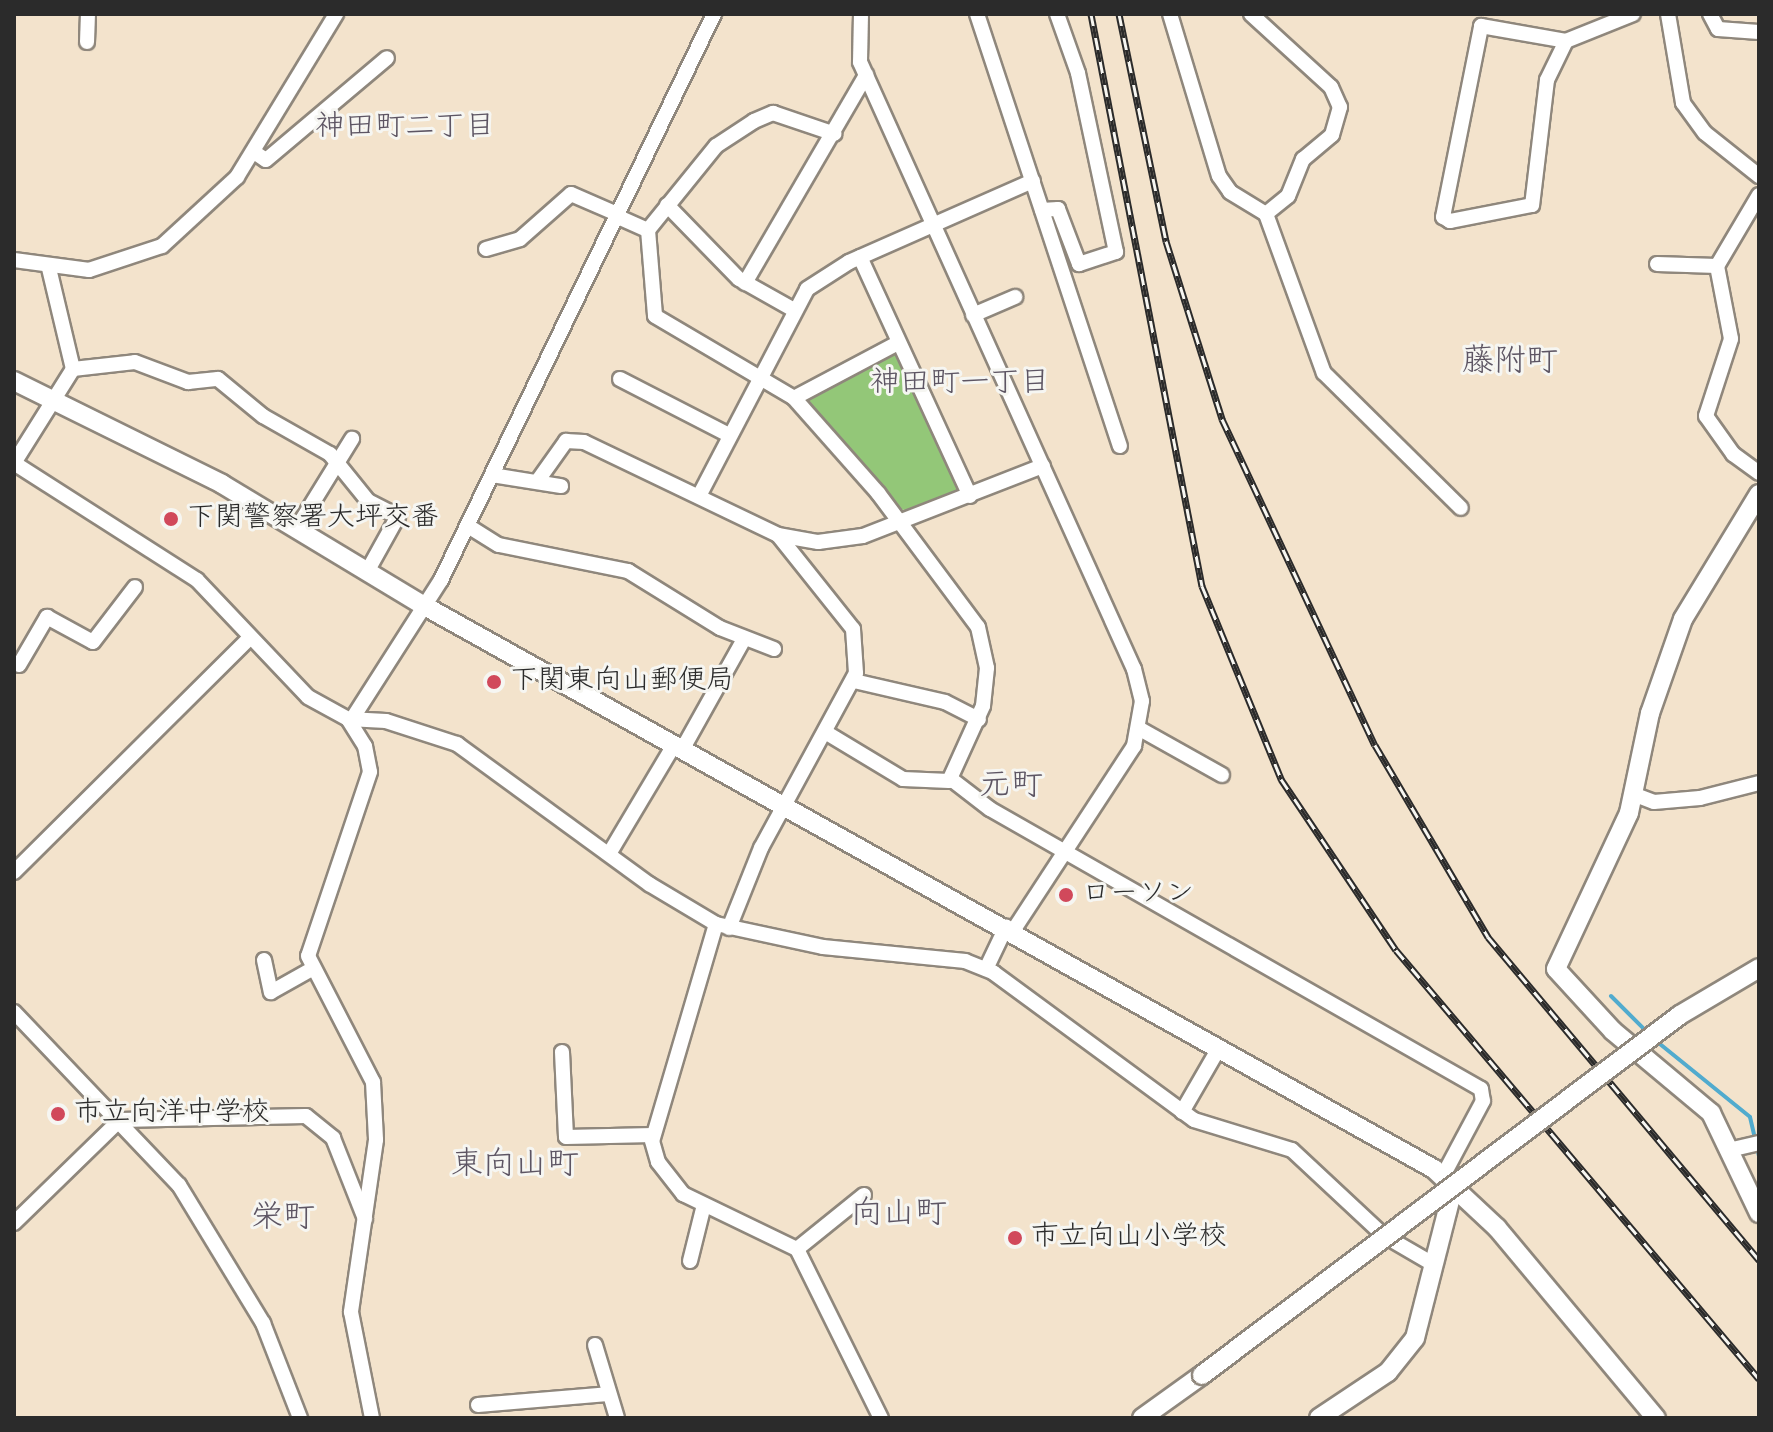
<!DOCTYPE html>
<meta charset="utf-8">
<style>
body{margin:0}
#map{position:relative;width:1773px;height:1432px;overflow:hidden;background:#f3e3cc;font-family:"Indie Flower","Klee One",sans-serif}
div>[style]{position:absolute}
.green>*{inset:0;background:#93c778}
.stream>*{height:4px;margin:-2px;padding:0 2px;transform-origin:2px;border-radius:2px;background:#51abce}
.roads{filter:drop-shadow(2px 0 #8f877c) drop-shadow(-2px 0 #8f877c) drop-shadow(0 2px #8f877c) drop-shadow(0 -2px #8f877c)}
.minor>*{height:14px;margin:-7px;padding:0 7px;transform-origin:7px;border-radius:7px;background:#fff}
.tertiary>*{height:18px;margin:-9px;padding:0 9px;transform-origin:9px;border-radius:9px;background:#fff}
.rail>*{height:7px;margin-top:-3.5px;transform-origin:0;background:repeating-linear-gradient(90deg,#f6f6f2 0 12px,#2b2b2b 0 24px);box-sizing:border-box;border-block:2px solid #2b2b2b}
.bridges{filter:drop-shadow(2px 0 #8f877c) drop-shadow(-2px 0 #8f877c) drop-shadow(0 2px #8f877c) drop-shadow(0 -2px #8f877c)}
.tertiary-bridge>*{height:18px;margin:-9px;padding:0 9px;transform-origin:9px;border-radius:9px;background:#fff}
.dots>*{width:22px;height:22px;translate:-50% -50%;box-sizing:border-box;border:4px solid #f6f6f2;border-radius:50%}
span{translate:-50% -50%;white-space:nowrap;text-align:center;line-height:1.15;-webkit-text-stroke:6px #f6f6f2;paint-order:stroke}
.poi-label{font-size:28px;color:#2b2b2b}
.left{translate:0 -50%;text-align:left}
.neighbourhood-label{font-size:30px;color:#5d5563}
.quarter-label{font-size:32px;color:#5d5563}
.frame{position:absolute;inset:0;border:16px solid #2b2b2b;pointer-events:none}
</style>
<div id="map">
<div class="green">
<i style="clip-path:polygon(890px 351px,899px 353px,962px 489px,912px 511px,898px 509px,804px 400px)"></i>
</div>
<div class="stream">
<i style="left:1611px;top:996px;width:54px;rotate:45deg"></i>
<i style="left:1655px;top:1040px;width:122px;rotate:39deg"></i>
<i style="left:1750px;top:1117px;width:40px;rotate:77deg"></i>
</div>
<div class="roads">
<div class="minor">
<i style="left:861px;top:14px;width:48px;rotate:91.2deg"></i>
<i style="left:860px;top:62px;width:666px;rotate:65.71deg"></i>
<i style="left:1134px;top:669px;width:33px;rotate:76deg"></i>
<i style="left:1142px;top:701px;width:46px;rotate:100.1deg"></i>
<i style="left:1134px;top:746px;width:221px;rotate:123.2deg"></i>
<i style="left:977px;top:14px;width:455px;rotate:71.7deg"></i>
<i style="left:1170px;top:14px;width:169px;rotate:73.2deg"></i>
<i style="left:1219px;top:176px;width:19px;rotate:55deg"></i>
<i style="left:1230px;top:192px;width:42px;rotate:31.4deg"></i>
<i style="left:1266px;top:214px;width:169px;rotate:70deg"></i>
<i style="left:1324px;top:373px;width:192px;rotate:44.6deg"></i>
<i style="left:1251px;top:14px;width:108px;rotate:42.4deg"></i>
<i style="left:1331px;top:87px;width:22px;rotate:66deg"></i>
<i style="left:1340px;top:107px;width:29px;rotate:106deg"></i>
<i style="left:1332px;top:135px;width:38px;rotate:140deg"></i>
<i style="left:1303px;top:159px;width:40px;rotate:112deg"></i>
<i style="left:1288px;top:196px;width:28px;rotate:141deg"></i>
<i style="left:1668px;top:14px;width:90px;rotate:80.4deg"></i>
<i style="left:1683px;top:103px;width:37px;rotate:54deg"></i>
<i style="left:1705px;top:133px;width:69px;rotate:38.5deg"></i>
<i style="left:1710px;top:14px;width:17px;rotate:62deg"></i>
<i style="left:1718px;top:29px;width:41px;rotate:4.2deg"></i>
<i style="left:1566px;top:41px;width:43px;rotate:116deg"></i>
<i style="left:1547px;top:80px;width:126px;rotate:96.8deg"></i>
<i style="left:1532px;top:205px;width:84px;rotate:169deg"></i>
<i style="left:1450px;top:221px;width:8px;rotate:-150deg"></i>
<i style="left:1443px;top:217px;width:195px;rotate:-78.7deg"></i>
<i style="left:1481px;top:26px;width:86px;rotate:10deg"></i>
<i style="left:1566px;top:41px;width:72px;rotate:-21.9deg"></i>
<i style="left:87px;top:42px;width:28px;rotate:-88deg"></i>
<i style="left:254px;top:152px;width:14px;rotate:34deg"></i>
<i style="left:266px;top:160px;width:158px;rotate:-40.1deg"></i>
<i style="left:1759px;top:195px;width:82px;rotate:120.6deg"></i>
<i style="left:1717px;top:266px;width:74px;rotate:79.1deg"></i>
<i style="left:1731px;top:339px;width:81px;rotate:108deg"></i>
<i style="left:1706px;top:416px;width:47px;rotate:54.6deg"></i>
<i style="left:1733px;top:454px;width:32px;rotate:36deg"></i>
<i style="left:667px;top:205px;width:103px;rotate:45.8deg"></i>
<i style="left:739px;top:279px;width:63px;rotate:29.4deg"></i>
<i style="left:1042px;top:210px;width:16px;rotate:-4deg"></i>
<i style="left:1058px;top:209px;width:59px;rotate:69.1deg"></i>
<i style="left:1079px;top:264px;width:39px;rotate:-18deg"></i>
<i style="left:1116px;top:252px;width:183px;rotate:-102deg"></i>
<i style="left:1078px;top:73px;width:63px;rotate:-109.6deg"></i>
<i style="left:616px;top:216px;width:35px;rotate:24deg"></i>
<i style="left:648px;top:230px;width:86px;rotate:85.3deg"></i>
<i style="left:655px;top:316px;width:161px;rotate:30.5deg"></i>
<i style="left:794px;top:398px;width:127px;rotate:48.5deg"></i>
<i style="left:878px;top:493px;width:167px;rotate:53.3deg"></i>
<i style="left:978px;top:627px;width:42px;rotate:77.6deg"></i>
<i style="left:987px;top:668px;width:38px;rotate:96deg"></i>
<i style="left:983px;top:706px;width:82px;rotate:114.4deg"></i>
<i style="left:949px;top:781px;width:46px;rotate:-177.5deg"></i>
<i style="left:903px;top:779px;width:91px;rotate:-148.9deg"></i>
<i style="left:648px;top:230px;width:108px;rotate:-51deg"></i>
<i style="left:716px;top:146px;width:45px;rotate:-33.3deg"></i>
<i style="left:754px;top:121px;width:21px;rotate:-23deg"></i>
<i style="left:773px;top:113px;width:65px;rotate:18.7deg"></i>
<i style="left:486px;top:249px;width:35px;rotate:-16deg"></i>
<i style="left:520px;top:239px;width:68px;rotate:-41.4deg"></i>
<i style="left:571px;top:194px;width:50px;rotate:23.5deg"></i>
<i style="left:860px;top:257px;width:263px;rotate:65.3deg"></i>
<i style="left:14px;top:260px;width:76px;rotate:7.6deg"></i>
<i style="left:89px;top:270px;width:77px;rotate:-18.2deg"></i>
<i style="left:162px;top:246px;width:102px;rotate:-42.6deg"></i>
<i style="left:237px;top:177px;width:191px;rotate:-58.7deg"></i>
<i style="left:1657px;top:264px;width:60px;rotate:1.9deg"></i>
<i style="left:745px;top:283px;width:241px;rotate:-59.8deg"></i>
<i style="left:973px;top:315px;width:46px;rotate:-23.2deg"></i>
<i style="left:73px;top:369px;width:62px;rotate:-6.4deg"></i>
<i style="left:135px;top:362px;width:57px;rotate:20.7deg"></i>
<i style="left:188px;top:382px;width:30px;rotate:-6deg"></i>
<i style="left:218px;top:379px;width:58px;rotate:39.4deg"></i>
<i style="left:263px;top:416px;width:77px;rotate:29.6deg"></i>
<i style="left:330px;top:454px;width:60px;rotate:51deg"></i>
<i style="left:368px;top:501px;width:34px;rotate:27deg"></i>
<i style="left:398px;top:516px;width:64px;rotate:119deg"></i>
<i style="left:620px;top:379px;width:123px;rotate:27.2deg"></i>
<i style="left:794px;top:398px;width:118px;rotate:-27.9deg"></i>
<i style="left:14px;top:463px;width:217px;rotate:32.6deg"></i>
<i style="left:197px;top:580px;width:161px;rotate:46.5deg"></i>
<i style="left:308px;top:697px;width:46px;rotate:28.8deg"></i>
<i style="left:348px;top:719px;width:38px;rotate:3deg"></i>
<i style="left:386px;top:721px;width:75px;rotate:17.9deg"></i>
<i style="left:457px;top:744px;width:238px;rotate:36.1deg"></i>
<i style="left:649px;top:884px;width:78px;rotate:30.8deg"></i>
<i style="left:716px;top:924px;width:109px;rotate:12.1deg"></i>
<i style="left:823px;top:947px;width:143px;rotate:5.6deg"></i>
<i style="left:965px;top:961px;width:31px;rotate:22deg"></i>
<i style="left:994px;top:973px;width:248px;rotate:36.3deg"></i>
<i style="left:1194px;top:1120px;width:102px;rotate:17deg"></i>
<i style="left:1292px;top:1150px;width:125px;rotate:43deg"></i>
<i style="left:1383px;top:1235px;width:58px;rotate:30.1deg"></i>
<i style="left:14px;top:463px;width:111px;rotate:-57.9deg"></i>
<i style="left:73px;top:369px;width:104px;rotate:-103.4deg"></i>
<i style="left:492px;top:475px;width:70px;rotate:9.1deg"></i>
<i style="left:539px;top:479px;width:47px;rotate:-54.6deg"></i>
<i style="left:566px;top:441px;width:18px;rotate:3deg"></i>
<i style="left:584px;top:442px;width:215px;rotate:25.6deg"></i>
<i style="left:778px;top:535px;width:41px;rotate:9.9deg"></i>
<i style="left:818px;top:542px;width:45px;rotate:-7.6deg"></i>
<i style="left:863px;top:536px;width:193px;rotate:-21.3deg"></i>
<i style="left:699px;top:496px;width:233px;rotate:-62.4deg"></i>
<i style="left:807px;top:289px;width:50px;rotate:-32.7deg"></i>
<i style="left:849px;top:262px;width:201px;rotate:-23.8deg"></i>
<i style="left:468px;top:526px;width:36px;rotate:32deg"></i>
<i style="left:499px;top:545px;width:132px;rotate:11.4deg"></i>
<i style="left:628px;top:571px;width:108px;rotate:31.8deg"></i>
<i style="left:720px;top:628px;width:58px;rotate:21.3deg"></i>
<i style="left:297px;top:528px;width:105px;rotate:-58.3deg"></i>
<i style="left:19px;top:665px;width:56px;rotate:-59.7deg"></i>
<i style="left:47px;top:617px;width:52px;rotate:28.5deg"></i>
<i style="left:93px;top:642px;width:69px;rotate:-52.6deg"></i>
<i style="left:854px;top:681px;width:93px;rotate:13deg"></i>
<i style="left:945px;top:702px;width:38px;rotate:27deg"></i>
<i style="left:354px;top:716px;width:161px;rotate:-57.4deg"></i>
<i style="left:441px;top:580px;width:628px;rotate:-64.25deg"></i>
<i style="left:348px;top:719px;width:32px;rotate:58deg"></i>
<i style="left:365px;top:746px;width:26px;rotate:79deg"></i>
<i style="left:370px;top:772px;width:194px;rotate:108.6deg"></i>
<i style="left:308px;top:956px;width:142px;rotate:62.7deg"></i>
<i style="left:373px;top:1082px;width:58px;rotate:87deg"></i>
<i style="left:376px;top:1140px;width:174px;rotate:98.3deg"></i>
<i style="left:351px;top:1312px;width:108px;rotate:78.8deg"></i>
<i style="left:1140px;top:729px;width:94px;rotate:29.3deg"></i>
<i style="left:682px;top:750px;width:127px;rotate:-60.8deg"></i>
<i style="left:951px;top:779px;width:49px;rotate:37.6deg"></i>
<i style="left:990px;top:809px;width:565px;rotate:29.69deg"></i>
<i style="left:1481px;top:1089px;width:12px;rotate:81deg"></i>
<i style="left:1483px;top:1101px;width:85px;rotate:118.1deg"></i>
<i style="left:1633px;top:794px;width:22px;rotate:21deg"></i>
<i style="left:1654px;top:802px;width:46px;rotate:-5deg"></i>
<i style="left:1700px;top:798px;width:61px;rotate:-14.3deg"></i>
<i style="left:609px;top:854px;width:127px;rotate:-59.2deg"></i>
<i style="left:14px;top:872px;width:332px;rotate:-44.8deg"></i>
<i style="left:716px;top:924px;width:226px;rotate:106.4deg"></i>
<i style="left:652px;top:1141px;width:22px;rotate:74deg"></i>
<i style="left:658px;top:1162px;width:41px;rotate:52deg"></i>
<i style="left:683px;top:1194px;width:127px;rotate:25.8deg"></i>
<i style="left:797px;top:1249px;width:189px;rotate:63.6deg"></i>
<i style="left:729px;top:928px;width:86px;rotate:-68.2deg"></i>
<i style="left:761px;top:848px;width:199px;rotate:-61.5deg"></i>
<i style="left:856px;top:673px;width:44px;rotate:-93.9deg"></i>
<i style="left:853px;top:629px;width:120px;rotate:-128.6deg"></i>
<i style="left:264px;top:960px;width:33px;rotate:78deg"></i>
<i style="left:271px;top:992px;width:47px;rotate:-29.3deg"></i>
<i style="left:986px;top:969px;width:47px;rotate:-64.5deg"></i>
<i style="left:14px;top:1012px;width:239px;rotate:46.4deg"></i>
<i style="left:179px;top:1185px;width:162px;rotate:58.7deg"></i>
<i style="left:263px;top:1323px;width:102px;rotate:68.7deg"></i>
<i style="left:562px;top:1052px;width:85px;rotate:87.3deg"></i>
<i style="left:566px;top:1137px;width:87px;rotate:-1.3deg"></i>
<i style="left:1182px;top:1112px;width:74px;rotate:-60deg"></i>
<i style="left:1733px;top:1149px;width:27px;rotate:-13deg"></i>
<i style="left:14px;top:1223px;width:148px;rotate:-44.2deg"></i>
<i style="left:120px;top:1120px;width:186px;rotate:-1.2deg"></i>
<i style="left:306px;top:1116px;width:35px;rotate:39deg"></i>
<i style="left:333px;top:1138px;width:87px;rotate:68.4deg"></i>
<i style="left:797px;top:1249px;width:86px;rotate:-38.9deg"></i>
<i style="left:690px;top:1261px;width:58px;rotate:-76deg"></i>
<i style="left:595px;top:1345px;width:76px;rotate:73.2deg"></i>
<i style="left:478px;top:1405px;width:130px;rotate:-4.8deg"></i>
</div>
<div class="tertiary">
<i style="left:14px;top:381px;width:232px;rotate:26.3deg"></i>
<i style="left:222px;top:484px;width:232px;rotate:31.1deg"></i>
<i style="left:421px;top:604px;width:1160px;rotate:29.15deg"></i>
<i style="left:1434px;top:1169px;width:86px;rotate:43.1deg"></i>
<i style="left:1497px;top:1228px;width:248px;rotate:50.1deg"></i>
<i style="left:1759px;top:494px;width:146px;rotate:121.3deg"></i>
<i style="left:1683px;top:619px;width:100px;rotate:109.3deg"></i>
<i style="left:1650px;top:713px;width:102px;rotate:101.9deg"></i>
<i style="left:1629px;top:813px;width:172px;rotate:115.1deg"></i>
<i style="left:1556px;top:969px;width:84px;rotate:47.4deg"></i>
<i style="left:1613px;top:1031px;width:128px;rotate:39.9deg"></i>
<i style="left:1711px;top:1113px;width:111px;rotate:64.4deg"></i>
<i style="left:1142px;top:1418px;width:74px;rotate:-35.6deg"></i>
<i style="left:1319px;top:1418px;width:83px;rotate:-33.7deg"></i>
<i style="left:1388px;top:1372px;width:43px;rotate:-51.5deg"></i>
<i style="left:1415px;top:1338px;width:158px;rotate:-75.7deg"></i>
</div>
</div>
<div class="rail">
<i style="left:1091px;top:14px;width:583px;rotate:79.02deg"></i>
<i style="left:1202px;top:586px;width:209px;rotate:67.7deg"></i>
<i style="left:1281px;top:779px;width:206px;rotate:56.1deg"></i>
<i style="left:1396px;top:950px;width:562px;rotate:49.76deg"></i>
<i style="left:1119px;top:14px;width:232px;rotate:78.3deg"></i>
<i style="left:1166px;top:241px;width:187px;rotate:72.5deg"></i>
<i style="left:1222px;top:419px;width:360px;rotate:64.9deg"></i>
<i style="left:1375px;top:745px;width:223px;rotate:59.5deg"></i>
<i style="left:1488px;top:937px;width:422px;rotate:50deg"></i>
</div>
<div class="bridges">
<div class="tertiary-bridge">
<i style="left:1202px;top:1375px;width:598px;rotate:-36.98deg"></i>
<i style="left:1680px;top:1015px;width:92px;rotate:-30.7deg"></i>
</div>
</div>
<div class="dots">
<i style="left:171px;top:519px;background:#d1495b"></i>
<i style="left:494px;top:682px;background:#d1495b"></i>
<i style="left:1066px;top:895px;background:#d1495b"></i>
<i style="left:58px;top:1114px;background:#d1495b"></i>
<i style="left:1015px;top:1238px;background:#d1495b"></i>
</div>
<div class="poi-label">
<span class="left" style="left:187px;top:519px">下関警察署大坪交番</span>
<span class="left" style="left:510px;top:682px">下関東向山郵便局</span>
<span class="left" style="left:1082px;top:895px">ローソン</span>
<span class="left" style="left:74px;top:1114px">市立向洋中学校</span>
<span class="left" style="left:1031px;top:1238px">市立向山小学校</span>
</div>
<div class="neighbourhood-label">
<span style="left:405px;top:128px">神田町二丁目</span>
<span style="left:960px;top:384px">神田町一丁目</span>
</div>
<div class="quarter-label">
<span style="left:1510px;top:363px">藤附町</span>
<span style="left:1011px;top:787px">元町</span>
<span style="left:515px;top:1166px">東向山町</span>
<span style="left:899px;top:1215px">向山町</span>
<span style="left:283px;top:1219px">栄町</span>
</div>
<div class="frame"></div>
</div>
